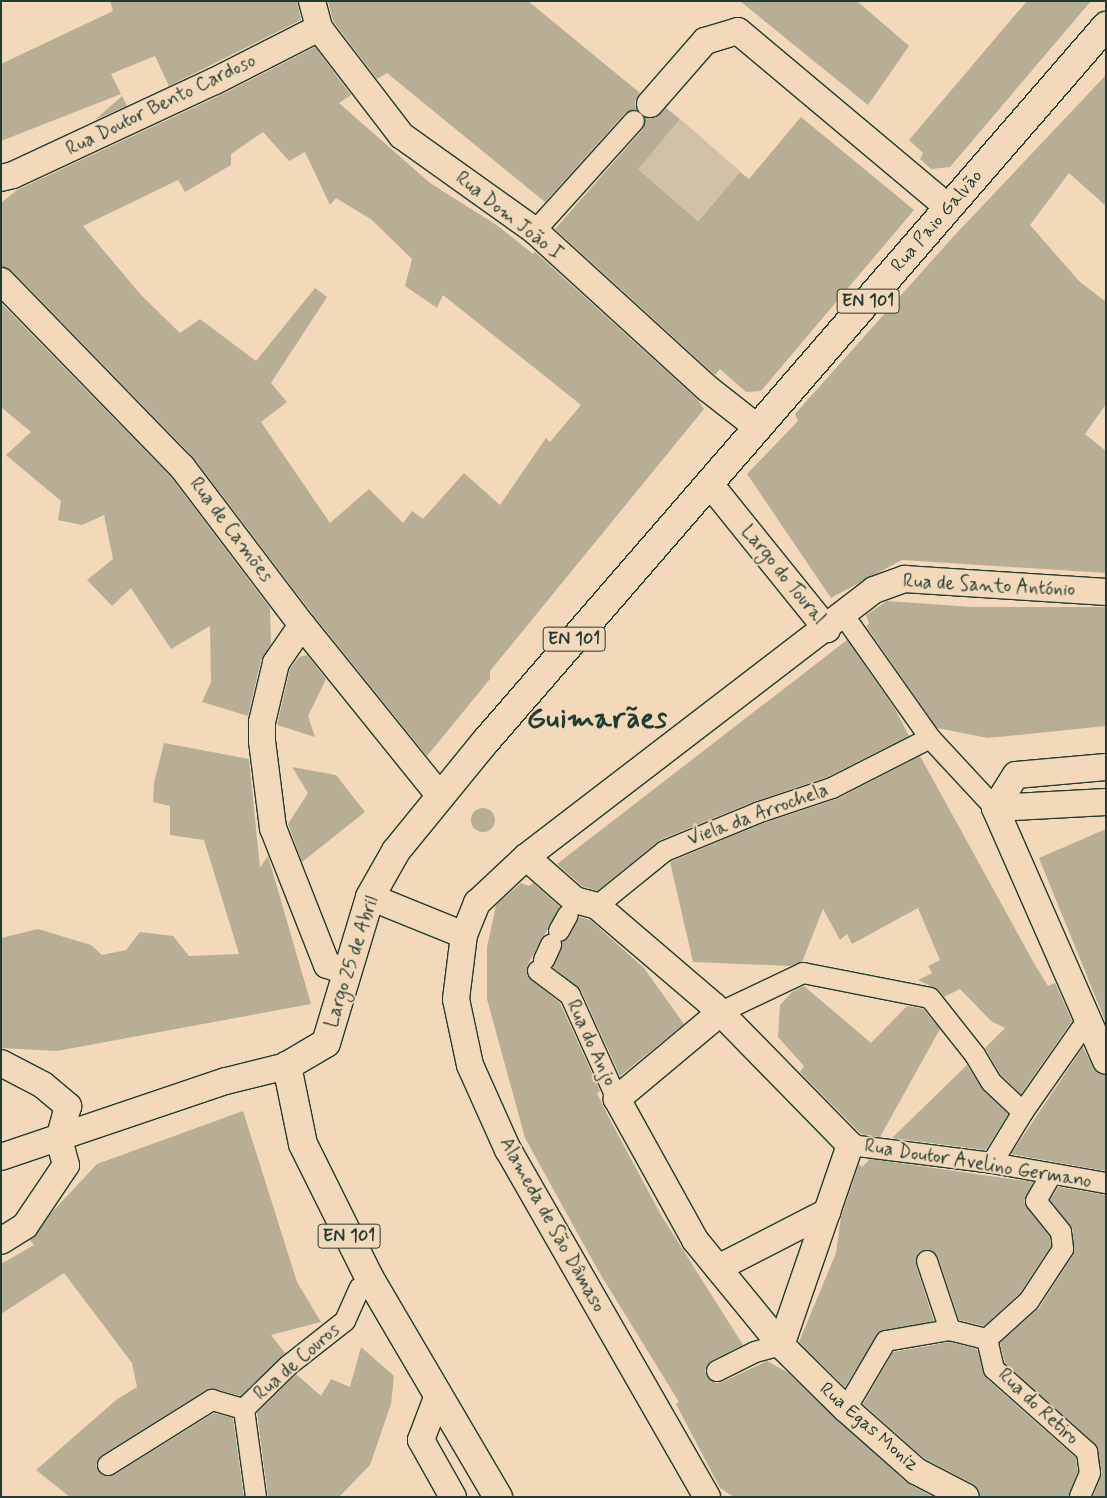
<!DOCTYPE html>
<meta charset="utf-8">
<style>
body{margin:0}
#map{position:relative;width:1107px;height:1498px;overflow:hidden;background:#f3d9ba;font-family:Mynerve,sans-serif}
div>[style]{position:absolute}
.green>*{inset:0;background:#d1c0a4;transform-origin:0 0}
.building>*{inset:0;background:#b8ae95}
.round{border-radius:50%}
.roads{filter:drop-shadow(1px 0 #1f3d34) drop-shadow(-1px 0 #1f3d34) drop-shadow(0 1px #1f3d34) drop-shadow(0 -1px #1f3d34)}
.pedestrian>*{height:20px;margin:-10px;padding:0 10px;transform-origin:10px;border-radius:10px;background:#f3d9ba}
.minor>*{height:26px;margin:-13px;padding:0 13px;transform-origin:13px;border-radius:13px;background:#f3d9ba}
.primary>*{height:28px;margin:-14px;padding:0 14px;transform-origin:14px;border-radius:14px;background:#f3d9ba}
span{translate:-50% -50%;white-space:nowrap;text-align:center;line-height:1.15;-webkit-text-stroke:4px #f3d9ba;paint-order:stroke}
.shield-label span{padding:1px 4px;background:#f3d9ba;border:1px solid;border-radius:4px;-webkit-text-stroke-width:0}
.shield-label{font-size:18px;color:#1f3d34;font-weight:700}
.street-label{font-size:19px;color:#1f3d34}
.town-label{font-size:29px;color:#1f3d34;font-weight:700}
.frame{position:absolute;inset:0;border:2px solid #1f3d34;pointer-events:none}
</style>
<div id="map">
<div class="green">
<i style="left:680px;top:119px;width:80px;height:65px;rotate:41deg"></i>
</div>
<div class="building">
<i style="clip-path:polygon(110px 1px,297px 1px,301px 20px,169px 86px,155px 56px,111px 74px,121px 94px,1px 141px,1px 64px,113px 11px)"></i>
<i style="clip-path:polygon(328px 1px,528px 1px,640px 93px,635px 101px,636px 109px,625px 113px,545px 202px,387px 73px,377px 79px,333px 21px)"></i>
<i style="clip-path:polygon(740px 1px,857px 1px,909px 46px,868px 105px)"></i>
<i style="clip-path:polygon(1027px 1px,1091px 1px,950px 167px,931px 169px,920px 159px,923px 153px,909px 140px)"></i>
<i style="clip-path:polygon(evenodd,315px 47px,351px 95px,339px 103px,430px 183px,498px 226px,533px 254px,535px 252px,697px 399px,704px 409px,490px 671px,490px 679px,427px 756px,314px 616px,193px 457px,12px 271px,1px 266px,1px 203px,17px 190px,221px 95px,315px 47px,263px 132px,289px 161px,305px 152px,330px 205px,336px 198px,372px 220px,412px 259px,405px 286px,437px 308px,443px 295px,581px 405px,550px 442px,546px 438px,500px 505px,464px 473px,423px 519px,412px 511px,403px 523px,369px 489px,330px 523px,261px 422px,287px 402px,271px 383px,327px 297px,315px 288px,256px 361px,200px 319px,180px 333px,141px 295px,83px 226px,178px 180px,185px 192px,231px 165px,231px 154px,263px 132px)"></i>
<i style="clip-path:polygon(1106px 75px,1106px 206px,1069px 173px,1030px 225px,1079px 281px,1106px 302px,1106px 404px,1085px 434px,1106px 451px,1106px 573px,902px 560px,831px 598px,747px 474px,798px 421px,795px 414px,953px 237px)"></i>
<i style="clip-path:polygon(122px 96px,127px 106px,95px 120px)"></i>
<i style="clip-path:polygon(666px 108px,680px 119px,638px 169px,698px 221px,740px 172px,749px 179px,801px 117px,914px 210px,761px 391px,746px 392px,720px 369px,715px 375px,555px 229px,643px 129px,645px 118px,655px 118px)"></i>
<i style="clip-path:polygon(1px 303px,171px 477px,270px 608px,271px 644px,261px 660px,248px 716px,202px 702px,211px 682px,210px 626px,171px 649px,131px 588px,112px 606px,87px 580px,113px 559px,104px 515px,82px 525px,58px 520px,61px 501px,6px 455px,31px 432px,1px 407px)"></i>
<i style="clip-path:polygon(887px 601px,973px 607px,1106px 607px,1106px 726px,988px 738px,937px 728px,866px 626px,869px 624px,866px 615px)"></i>
<i style="clip-path:polygon(847px 640px,895px 709px,909px 736px,827px 777px,753px 802px,660px 840px,597px 891px,582px 886px,557px 864px)"></i>
<i style="clip-path:polygon(307px 655px,326px 679px,308px 716px,315px 737px,277px 725px,290px 669px,299px 657px)"></i>
<i style="clip-path:polygon(164px 743px,249px 759px,260px 868px,268px 856px,311px 1004px,57px 1051px,1px 1048px,1px 938px,38px 929px,91px 945px,102px 955px,126px 950px,140px 932px,173px 936px,189px 956px,239px 954px,204px 840px,170px 835px,170px 806px,153px 802px,154px 783px)"></i>
<i style="clip-path:polygon(920px 756px,1035px 965px,1048px 986px,1055px 983px,1072px 1021px,1021px 1094px,1000px 1074px,985px 1048px,1005px 1028px,991px 1021px,960px 989px,944px 997px,939px 990px,918px 980px,932px 973px,928px 966px,940px 960px,918px 908px,852px 944px,847px 934px,840px 940px,823px 909px,802px 962px,790px 966px,693px 962px,670px 862px,761px 824px,837px 799px)"></i>
<i style="clip-path:polygon(292px 767px,336px 775px,365px 812px,302px 862px,288px 824px,308px 793px)"></i>
<i class="round" style="left:471px;top:808px;width:24px;height:24px"></i>
<i style="clip-path:polygon(1106px 829px,1106px 1023px,1039px 858px)"></i>
<i style="clip-path:polygon(521px 883px,529px 886px,533px 883px,560px 907px,528px 964px,527px 976px,560px 1003px,600px 1091px,597px 1093px,608px 1116px,661px 1215px,743px 1345px,711px 1361px,705px 1370px,707px 1377px,716px 1383px,722px 1382px,767px 1361px,787px 1372px,906px 1482px,933px 1497px,734px 1497px,720px 1488px,676px 1404px,679px 1402px,599px 1272px,525px 1138px,487px 999px,487px 947px,496px 905px)"></i>
<i style="clip-path:polygon(579px 917px,590px 920px,644px 968px,684px 1024px,620px 1076px,581px 990px,553px 967px,562px 942px,569px 937px)"></i>
<i style="clip-path:polygon(804px 986px,871px 1043px,907px 1006px,923px 1009px,940px 1029px,880px 1137px,861px 1134px,800px 1072px,804px 1066px,778px 1037px,780px 1005px,792px 992px)"></i>
<i style="clip-path:polygon(1083px 1047px,1093px 1067px,1106px 1076px,1106px 1171px,1011px 1154px)"></i>
<i style="clip-path:polygon(967px 1065px,983px 1090px,1008px 1114px,986px 1150px,892px 1138px)"></i>
<i style="clip-path:polygon(243px 1111px,297px 1282px,321px 1322px,271px 1335px,285px 1353px,241px 1396px,215px 1389px,206px 1390px,102px 1455px,96px 1465px,102px 1475px,114px 1475px,214px 1413px,233px 1418px,244px 1497px,70px 1497px,36px 1470px,116px 1400px,137px 1387px,132px 1363px,64px 1273px,1px 1314px,1px 1264px,34px 1245px,30px 1240px,53px 1211px,97px 1164px)"></i>
<i style="clip-path:polygon(870px 1159px,1033px 1182px,1024px 1202px,1050px 1237px,1051px 1246px,1020px 1293px,984px 1326px,959px 1320px,938px 1257px,930px 1250px,918px 1253px,916px 1265px,934px 1321px,879px 1332px,845px 1387px,799px 1342px,836px 1253px,841px 1217px,859px 1164px,862px 1167px)"></i>
<i style="clip-path:polygon(1058px 1187px,1106px 1195px,1106px 1497px,1093px 1497px,1102px 1472px,1095px 1444px,1005px 1363px,1000px 1343px,1039px 1308px,1073px 1255px,1073px 1230px,1050px 1200px)"></i>
<i style="clip-path:polygon(950px 1342px,977px 1349px,986px 1378px,1076px 1458px,1078px 1471px,1068px 1497px,981px 1497px,973px 1484px,925px 1459px,863px 1404px,893px 1352px)"></i>
<i style="clip-path:polygon(361px 1347px,394px 1376px,391px 1404px,370px 1465px,339px 1497px,268px 1497px,257px 1413px,296px 1374px,321px 1396px,331px 1379px,350px 1387px)"></i>
</div>
<div class="roads">
<div class="pedestrian">
<i style="left:535px;top:231px;width:148px;rotate:-48deg"></i>
<i style="left:849px;top:623px;width:141px;rotate:54.8deg"></i>
<i style="left:930px;top:738px;width:96px;rotate:47.1deg"></i>
<i style="left:597px;top:906px;width:87px;rotate:-39deg"></i>
<i style="left:665px;top:851px;width:100px;rotate:-22.4deg"></i>
<i style="left:757px;top:813px;width:79px;rotate:-18.4deg"></i>
<i style="left:832px;top:788px;width:110px;rotate:-27deg"></i>
<i style="left:559px;top:931px;width:18px;rotate:-61deg"></i>
<i style="left:544px;top:960px;width:17px;rotate:-65deg"></i>
<i style="left:538px;top:971px;width:40px;rotate:37deg"></i>
<i style="left:570px;top:995px;width:114px;rotate:65.7deg"></i>
<i style="left:721px;top:1012px;width:91px;rotate:-25.4deg"></i>
<i style="left:803px;top:973px;width:129px;rotate:11.1deg"></i>
<i style="left:930px;top:998px;width:73px;rotate:51.7deg"></i>
<i style="left:975px;top:1055px;width:31px;rotate:59deg"></i>
<i style="left:991px;top:1082px;width:44px;rotate:43.2deg"></i>
<i style="left:850px;top:1145px;width:143px;rotate:7.2deg"></i>
<i style="left:992px;top:1163px;width:116px;rotate:10deg"></i>
<i style="left:992px;top:1163px;width:60px;rotate:-58.7deg"></i>
<i style="left:1023px;top:1112px;width:110px;rotate:-55deg"></i>
<i style="left:1051px;top:1175px;width:30px;rotate:120deg"></i>
<i style="left:1036px;top:1201px;width:40px;rotate:51deg"></i>
<i style="left:1061px;top:1232px;width:17px;rotate:83deg"></i>
<i style="left:1063px;top:1249px;width:62px;rotate:123.2deg"></i>
<i style="left:1029px;top:1301px;width:57px;rotate:137.9deg"></i>
<i style="left:987px;top:1339px;width:31px;rotate:77deg"></i>
<i style="left:994px;top:1369px;width:125px;rotate:41.7deg"></i>
<i style="left:1087px;top:1452px;width:21px;rotate:82deg"></i>
<i style="left:1090px;top:1473px;width:26px;rotate:113deg"></i>
<i style="left:927px;top:1261px;width:73px;rotate:71.6deg"></i>
<i style="left:950px;top:1330px;width:38px;rotate:14deg"></i>
<i style="left:717px;top:1371px;width:42px;rotate:-26.6deg"></i>
<i style="left:755px;top:1352px;width:27px;rotate:-15deg"></i>
<i style="left:846px;top:1409px;width:79px;rotate:-59.5deg"></i>
<i style="left:886px;top:1341px;width:65px;rotate:-9.8deg"></i>
<i style="left:108px;top:1465px;width:123px;rotate:-32deg"></i>
<i style="left:212px;top:1400px;width:33px;rotate:16deg"></i>
<i style="left:256px;top:1497px;width:89px;rotate:-97.8deg"></i>
<i style="left:244px;top:1409px;width:63px;rotate:-44.4deg"></i>
<i style="left:289px;top:1365px;width:71px;rotate:-38.2deg"></i>
<i style="left:345px;top:1321px;width:36px;rotate:-66deg"></i>
</div>
<div class="minor">
<i style="left:312px;top:1px;width:28px;rotate:75deg"></i>
<i style="left:319px;top:28px;width:136px;rotate:52.5deg"></i>
<i style="left:402px;top:136px;width:163px;rotate:35.5deg"></i>
<i style="left:535px;top:231px;width:233px;rotate:42.4deg"></i>
<i style="left:707px;top:388px;width:65px;rotate:38.1deg"></i>
<i style="left:650px;top:104px;width:84px;rotate:-48.9deg"></i>
<i style="left:705px;top:41px;width:34px;rotate:-17deg"></i>
<i style="left:738px;top:31px;width:275px;rotate:40deg"></i>
<i style="left:1px;top:178px;width:12px;rotate:-14deg"></i>
<i style="left:13px;top:175px;width:223px;rotate:-25deg"></i>
<i style="left:215px;top:81px;width:117px;rotate:-27deg"></i>
<i style="left:1px;top:281px;width:260px;rotate:45.8deg"></i>
<i style="left:182px;top:467px;width:198px;rotate:52.8deg"></i>
<i style="left:302px;top:625px;width:221px;rotate:51.1deg"></i>
<i style="left:709px;top:483px;width:188px;rotate:51.1deg"></i>
<i style="left:302px;top:625px;width:46px;rotate:124.4deg"></i>
<i style="left:276px;top:663px;width:61px;rotate:103.3deg"></i>
<i style="left:262px;top:722px;width:19px;rotate:90deg"></i>
<i style="left:262px;top:741px;width:88px;rotate:82.8deg"></i>
<i style="left:273px;top:828px;width:147px;rotate:68.5deg"></i>
<i style="left:327px;top:965px;width:20px;rotate:18deg"></i>
<i style="left:995px;top:808px;width:276px;rotate:66.3deg"></i>
<i style="left:995px;top:808px;width:39px;rotate:-58deg"></i>
<i style="left:1016px;top:775px;width:90px;rotate:-5.1deg"></i>
<i style="left:995px;top:808px;width:111px;rotate:-3.1deg"></i>
<i style="left:526px;top:857px;width:65px;rotate:41.3deg"></i>
<i style="left:575px;top:900px;width:23px;rotate:15deg"></i>
<i style="left:597px;top:906px;width:154px;rotate:40.5deg"></i>
<i style="left:714px;top:1006px;width:194px;rotate:45.6deg"></i>
<i style="left:850px;top:1145px;width:212px;rotate:109deg"></i>
<i style="left:370px;top:897px;width:101px;rotate:22deg"></i>
<i style="left:721px;top:1012px;width:136px;rotate:140.1deg"></i>
<i style="left:617px;top:1099px;width:161px;rotate:61deg"></i>
<i style="left:695px;top:1240px;width:136px;rotate:50.7deg"></i>
<i style="left:781px;top:1345px;width:91px;rotate:44.6deg"></i>
<i style="left:846px;top:1409px;width:94px;rotate:41.5deg"></i>
<i style="left:916px;top:1471px;width:56px;rotate:27.5deg"></i>
<i style="left:1px;top:1063px;width:47px;rotate:27.6deg"></i>
<i style="left:43px;top:1085px;width:33px;rotate:40deg"></i>
<i style="left:68px;top:1106px;width:34px;rotate:105deg"></i>
<i style="left:59px;top:1139px;width:27px;rotate:75deg"></i>
<i style="left:66px;top:1165px;width:73px;rotate:123.9deg"></i>
<i style="left:25px;top:1226px;width:28px;rotate:148deg"></i>
<i style="left:1px;top:1157px;width:237px;rotate:-18.7deg"></i>
<i style="left:226px;top:1081px;width:63px;rotate:-13.8deg"></i>
<i style="left:718px;top:1268px;width:123px;rotate:-27.2deg"></i>
<i style="left:438px;top:1395px;width:48px;rotate:110.7deg"></i>
<i style="left:421px;top:1440px;width:65px;rotate:60.7deg"></i>
<i style="left:707px;top:1497px;width:400px;rotate:-119.8deg"></i>
<i style="left:508px;top:1150px;width:93px;rotate:-114.1deg"></i>
<i style="left:470px;top:1065px;width:67px;rotate:-102deg"></i>
<i style="left:456px;top:999px;width:64px;rotate:-82.9deg"></i>
<i style="left:464px;top:935px;width:35px;rotate:-68deg"></i>
<i style="left:477px;top:903px;width:67px;rotate:-43.2deg"></i>
<i style="left:526px;top:857px;width:439px;rotate:-37.5deg"></i>
<i style="left:874px;top:590px;width:33px;rotate:-20deg"></i>
<i style="left:905px;top:579px;width:201px;rotate:3.7deg"></i>
</div>
<div class="primary">
<i style="left:498px;top:1497px;width:255px;rotate:-120.4deg"></i>
<i style="left:369px;top:1277px;width:148px;rotate:-116.4deg"></i>
<i style="left:303px;top:1144px;width:80px;rotate:-101.6deg"></i>
<i style="left:287px;top:1066px;width:45px;rotate:-30.5deg"></i>
<i style="left:326px;top:1043px;width:152px;rotate:-73.2deg"></i>
<i style="left:370px;top:897px;width:53px;rotate:-60.5deg"></i>
<i style="left:396px;top:851px;width:141px;rotate:-50.8deg"></i>
<i style="left:485px;top:742px;width:948px;rotate:-49.06deg"></i>
</div>
</div>
<div class="shield-label">
<span style="left:868px;top:301px">EN 101</span>
<span style="left:574px;top:639px">EN 101</span>
<span style="left:349px;top:1236px">EN 101</span>
</div>
<div class="street-label">
<span style="left:161px;top:105px;rotate:-26deg">Rua Doutor Bento Cardoso</span>
<span style="left:509px;top:216px;rotate:38deg">Rua Dom João I</span>
<span style="left:937px;top:221px;rotate:-49deg">Rua Paio Galvão</span>
<span style="left:231px;top:530px;rotate:53deg">Rua de Camões</span>
<span style="left:783px;top:575px;rotate:51deg">Largo do Toural</span>
<span style="left:989px;top:586px;rotate:3deg">Rua de Santo António</span>
<span style="left:758px;top:815px;rotate:-20deg">Viela da Arrochela</span>
<span style="left:352px;top:962px;rotate:-72deg">Largo 25 de Abril</span>
<span style="left:591px;top:1043px;rotate:65deg">Rua do Anjo</span>
<span style="left:978px;top:1164px;rotate:9deg">Rua Doutor Avelino Germano</span>
<span style="left:552px;top:1225px;rotate:61deg">Alameda de São Dâmaso</span>
<span style="left:297px;top:1362px;rotate:-41deg">Rua de Couros</span>
<span style="left:1038px;top:1407px;rotate:43deg">Rua do Retiro</span>
<span style="left:869px;top:1427px;rotate:41deg">Rua Egas Moniz</span>
</div>
<div class="town-label">
<span style="left:597px;top:720px">Guimarães</span>
</div>
<div class="frame"></div>
</div>
